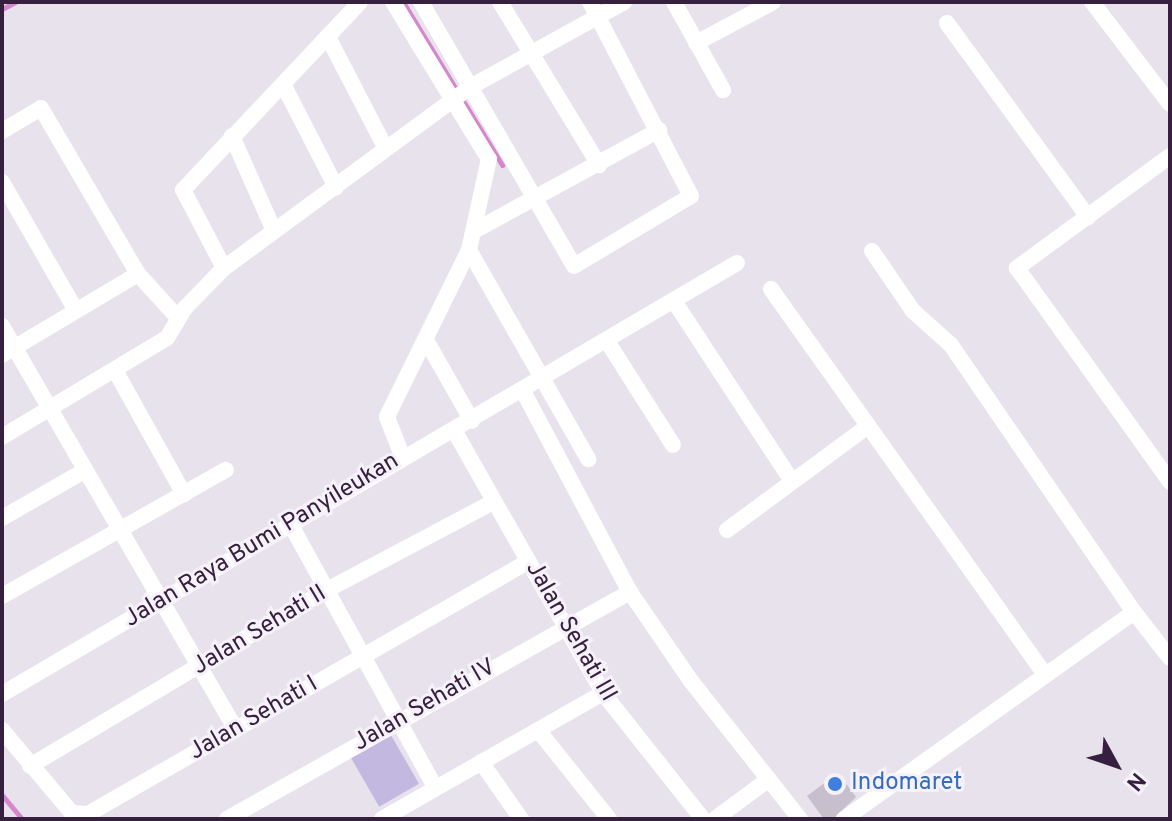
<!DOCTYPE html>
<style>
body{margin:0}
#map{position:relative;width:1172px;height:821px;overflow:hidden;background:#e8e2ed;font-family:Overpass,sans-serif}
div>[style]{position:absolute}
.green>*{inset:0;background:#c3b9e0;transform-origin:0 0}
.stream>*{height:5px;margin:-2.5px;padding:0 2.5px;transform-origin:2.5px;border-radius:2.5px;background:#d686ca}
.building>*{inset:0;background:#c7bece}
.minor>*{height:16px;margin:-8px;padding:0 8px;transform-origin:8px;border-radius:8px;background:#fff}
.dots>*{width:22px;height:22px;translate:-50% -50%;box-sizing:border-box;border:4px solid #f6f2f9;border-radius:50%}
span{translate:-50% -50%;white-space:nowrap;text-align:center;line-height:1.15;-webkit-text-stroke:6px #f6f2f9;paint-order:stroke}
.street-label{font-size:24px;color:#37203f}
.shop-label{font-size:24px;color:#366cbe}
.left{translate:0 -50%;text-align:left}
.frame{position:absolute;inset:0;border:4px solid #37203f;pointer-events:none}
.north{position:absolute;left:1076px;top:725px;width:80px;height:80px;-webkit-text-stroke:6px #f6f2f9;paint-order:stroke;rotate:130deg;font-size:22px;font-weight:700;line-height:32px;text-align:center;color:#37203f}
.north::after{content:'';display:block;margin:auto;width:28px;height:36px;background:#37203f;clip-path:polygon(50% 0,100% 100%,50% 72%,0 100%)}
</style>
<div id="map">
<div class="green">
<i style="left:388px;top:730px;width:62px;height:46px;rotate:60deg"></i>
</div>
<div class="stream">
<i style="left:403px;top:2px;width:191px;rotate:58.7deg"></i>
<i style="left:2px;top:9px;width:15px;rotate:-28deg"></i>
<i style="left:2px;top:795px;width:31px;rotate:50deg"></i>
</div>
<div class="building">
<i style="clip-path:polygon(838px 773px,856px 797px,833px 819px,824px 819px,807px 796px)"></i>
</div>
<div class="minor">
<i style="left:393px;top:2px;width:184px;rotate:58.6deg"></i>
<i style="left:489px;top:159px;width:93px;rotate:102.4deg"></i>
<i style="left:469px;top:250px;width:186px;rotate:116.2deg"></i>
<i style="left:387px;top:417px;width:44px;rotate:68.7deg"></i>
<i style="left:421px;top:2px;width:305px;rotate:59.9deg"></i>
<i style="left:574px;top:266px;width:136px;rotate:-30.9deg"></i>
<i style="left:691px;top:196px;width:219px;rotate:-117.5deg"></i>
<i style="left:500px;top:2px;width:191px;rotate:58.7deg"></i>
<i style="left:674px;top:2px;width:101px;rotate:60.9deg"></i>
<i style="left:1092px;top:2px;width:128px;rotate:52.6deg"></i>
<i style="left:947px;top:23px;width:240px;rotate:54deg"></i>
<i style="left:329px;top:39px;width:122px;rotate:62.6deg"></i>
<i style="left:696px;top:43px;width:87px;rotate:-28deg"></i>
<i style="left:284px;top:86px;width:114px;rotate:62.8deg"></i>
<i style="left:2px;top:131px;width:45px;rotate:-30.5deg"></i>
<i style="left:41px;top:108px;width:192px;rotate:59.7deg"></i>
<i style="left:138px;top:274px;width:59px;rotate:47.7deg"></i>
<i style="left:232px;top:136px;width:104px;rotate:66.1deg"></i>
<i style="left:1170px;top:156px;width:190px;rotate:143.8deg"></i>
<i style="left:1017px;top:268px;width:263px;rotate:54.4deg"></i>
<i style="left:2px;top:182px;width:146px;rotate:60.1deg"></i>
<i style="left:474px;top:231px;width:211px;rotate:-28.6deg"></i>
<i style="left:469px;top:250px;width:241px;rotate:60.3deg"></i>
<i style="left:872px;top:251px;width:73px;rotate:55.7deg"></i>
<i style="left:913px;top:311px;width:51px;rotate:41.8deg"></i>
<i style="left:951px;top:345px;width:324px;rotate:55.6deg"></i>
<i style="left:224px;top:268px;width:88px;rotate:-117.7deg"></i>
<i style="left:183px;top:190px;width:258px;rotate:-46.7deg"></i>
<i style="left:771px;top:289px;width:473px;rotate:54.6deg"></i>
<i style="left:674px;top:301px;width:207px;rotate:56.8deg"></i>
<i style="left:2px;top:326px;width:466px;rotate:59.9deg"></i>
<i style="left:426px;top:340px;width:93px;rotate:60.4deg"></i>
<i style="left:607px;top:341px;width:123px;rotate:57.6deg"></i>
<i style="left:2px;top:355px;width:158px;rotate:-30.8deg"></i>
<i style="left:116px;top:372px;width:140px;rotate:60.9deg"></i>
<i style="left:523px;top:391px;width:228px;rotate:62deg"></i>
<i style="left:630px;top:592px;width:108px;rotate:55.6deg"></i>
<i style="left:691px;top:681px;width:176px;rotate:51.7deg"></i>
<i style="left:455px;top:432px;width:300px;rotate:60.4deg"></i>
<i style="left:603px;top:693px;width:161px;rotate:51.6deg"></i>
<i style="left:2px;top:437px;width:192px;rotate:-31deg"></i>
<i style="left:167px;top:338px;width:35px;rotate:-59deg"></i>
<i style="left:185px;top:308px;width:56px;rotate:-45.7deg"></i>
<i style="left:224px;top:268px;width:308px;rotate:-36.3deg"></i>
<i style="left:472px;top:86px;width:174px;rotate:-28.9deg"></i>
<i style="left:2px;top:518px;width:95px;rotate:-29.8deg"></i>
<i style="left:292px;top:527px;width:297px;rotate:61.2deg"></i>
<i style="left:727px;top:530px;width:175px;rotate:-36.4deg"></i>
<i style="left:2px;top:596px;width:257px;rotate:-29.4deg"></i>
<i style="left:2px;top:694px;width:852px;rotate:-30.39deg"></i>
<i style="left:2px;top:730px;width:109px;rotate:49.9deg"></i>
<i style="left:72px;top:813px;width:16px;rotate:4deg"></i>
<i style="left:88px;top:814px;width:508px;rotate:-29.84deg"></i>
<i style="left:538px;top:730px;width:114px;rotate:51.4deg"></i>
<i style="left:481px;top:762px;width:70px;rotate:54.9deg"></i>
<i style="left:30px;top:766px;width:343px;rotate:-30.7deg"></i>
<i style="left:325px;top:591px;width:190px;rotate:-27.9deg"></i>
<i style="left:227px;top:819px;width:463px;rotate:-29.4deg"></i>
<i style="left:382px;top:819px;width:254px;rotate:-29.7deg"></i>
<i style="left:715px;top:819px;width:67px;rotate:-36.5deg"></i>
<i style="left:844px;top:819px;width:356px;rotate:-35.5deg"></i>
<i style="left:1134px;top:612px;width:58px;rotate:52deg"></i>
</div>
<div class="dots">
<i style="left:835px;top:784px;background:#3f7fe0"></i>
</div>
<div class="street-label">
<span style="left:262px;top:541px;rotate:-31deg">Jalan Raya Bumi Panyileukan</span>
<span style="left:260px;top:631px;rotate:-31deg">Jalan Sehati II</span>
<span style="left:570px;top:632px;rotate:60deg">Jalan Sehati III</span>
<span style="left:425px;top:706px;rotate:-30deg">Jalan Sehati IV</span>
<span style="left:254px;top:719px;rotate:-30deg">Jalan Sehati I</span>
</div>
<div class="shop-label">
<span class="left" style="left:851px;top:784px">Indomaret</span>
</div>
<div class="frame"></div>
<div class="north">N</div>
</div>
